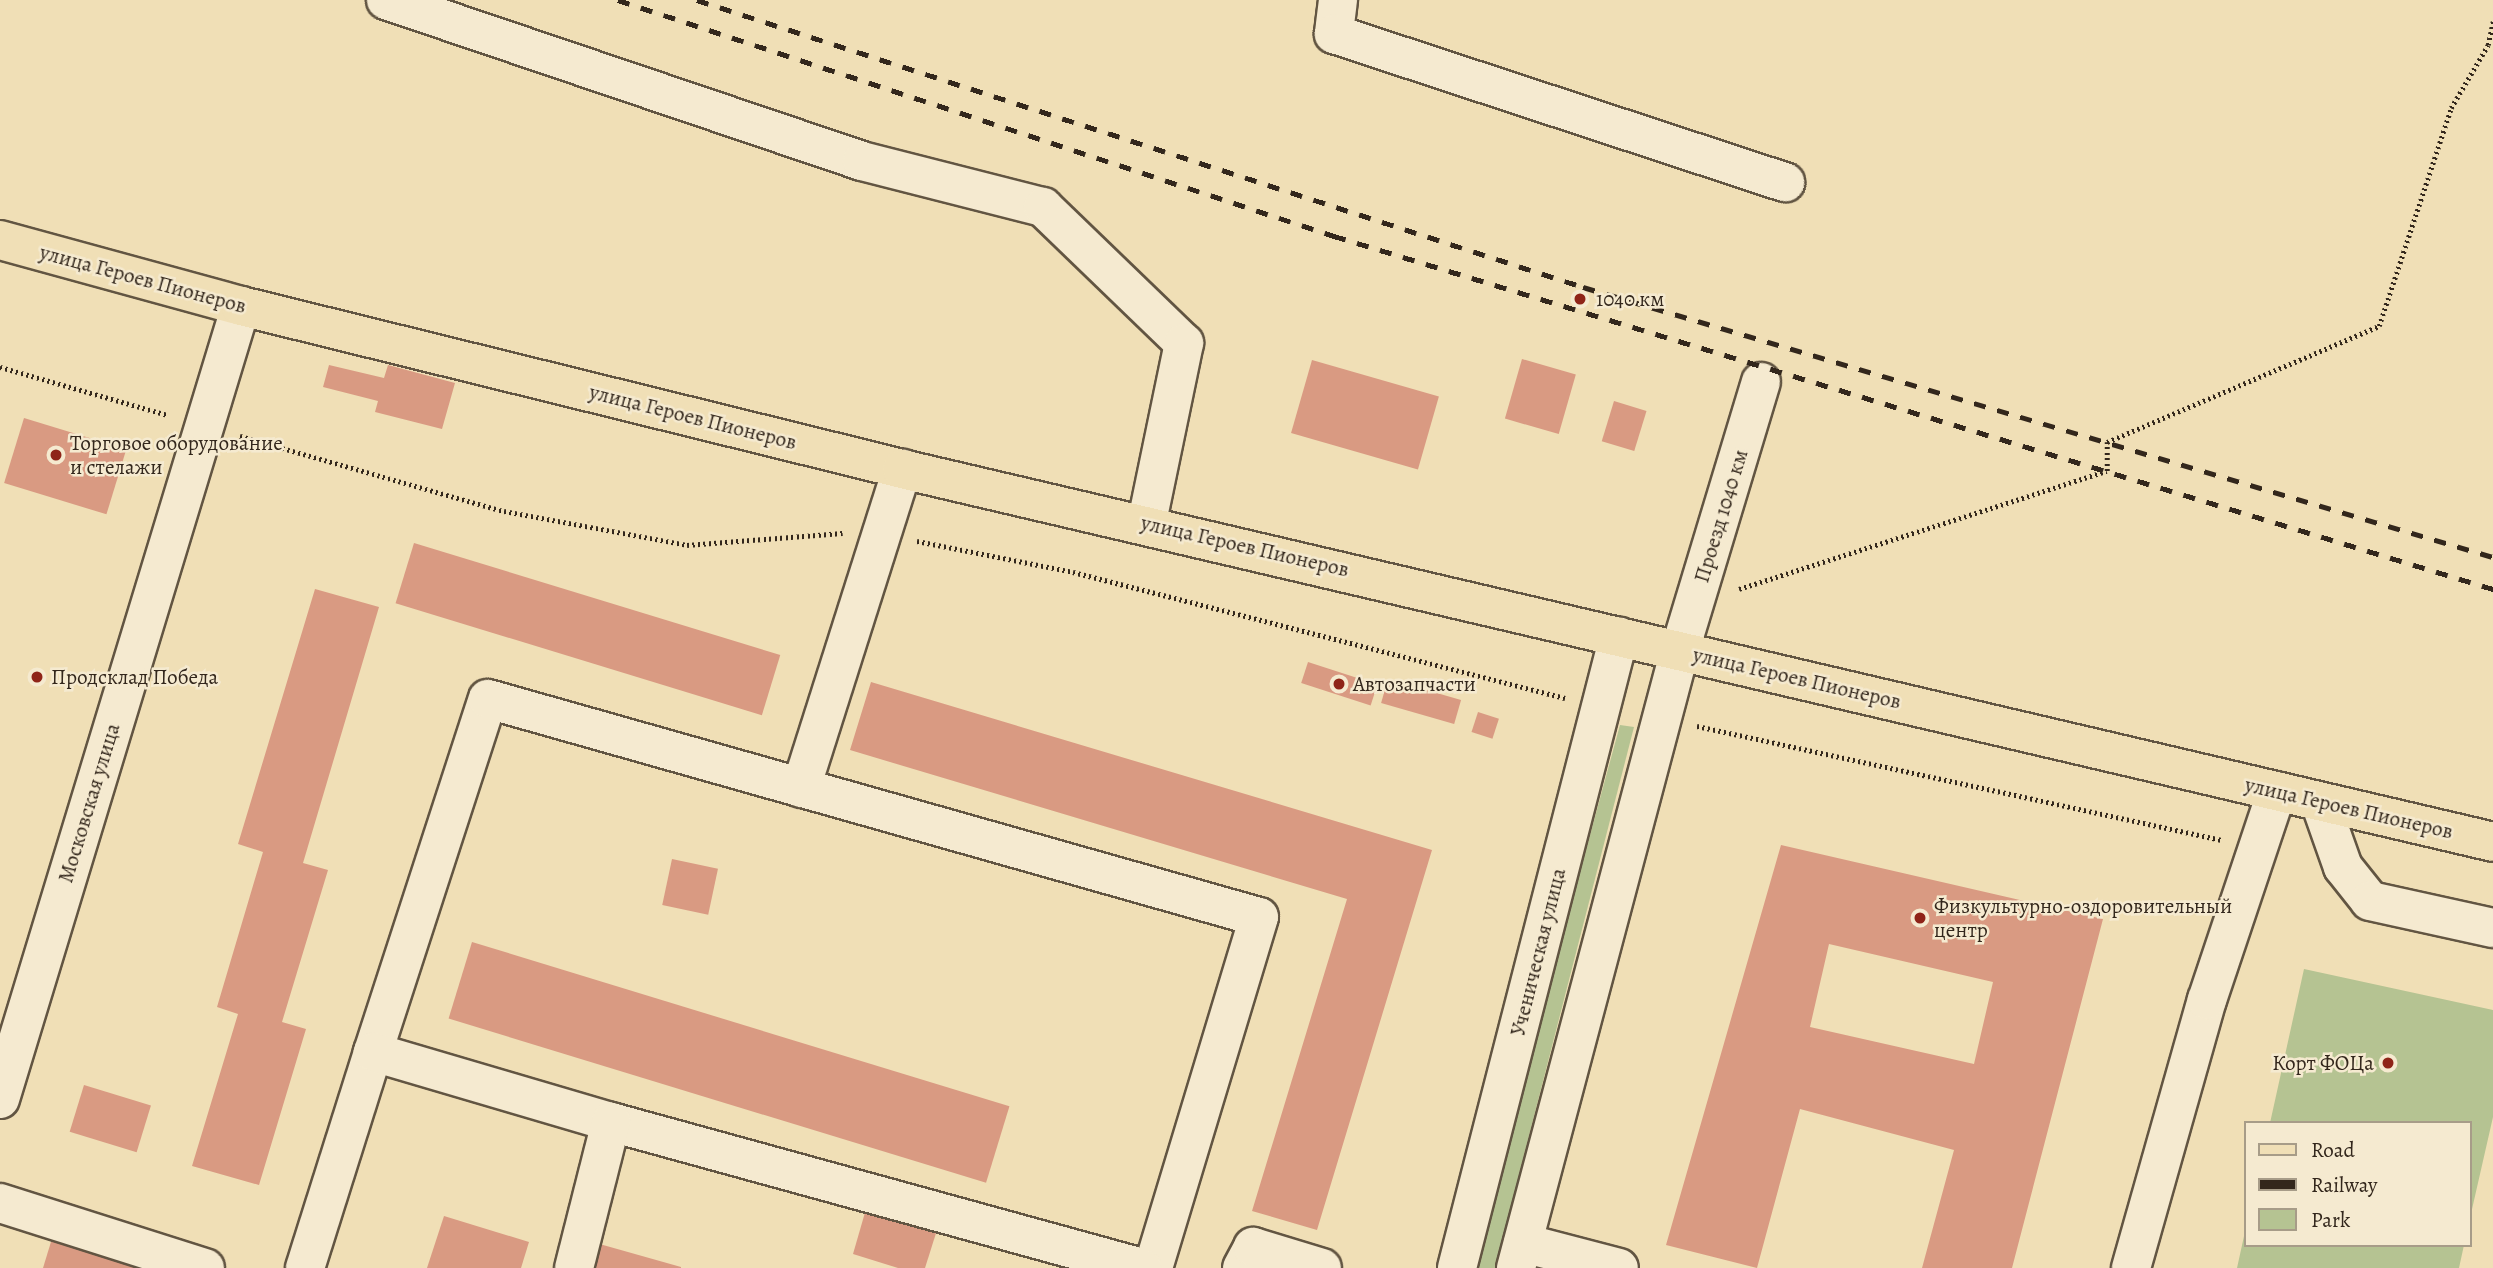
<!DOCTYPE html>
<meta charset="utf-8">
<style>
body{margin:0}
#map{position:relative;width:2493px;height:1268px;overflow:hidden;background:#f0dfb6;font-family:Alegreya,serif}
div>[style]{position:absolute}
.green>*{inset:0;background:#b5c392}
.building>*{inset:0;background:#d99a82;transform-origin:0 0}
.path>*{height:4.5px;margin-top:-2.25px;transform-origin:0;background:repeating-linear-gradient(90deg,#33271c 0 2px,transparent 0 5.5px)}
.roads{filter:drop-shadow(2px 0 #625542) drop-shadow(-2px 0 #625542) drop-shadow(0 2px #625542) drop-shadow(0 -2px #625542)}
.minor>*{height:38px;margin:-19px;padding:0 19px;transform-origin:19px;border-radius:19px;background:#f5ead0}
.major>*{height:38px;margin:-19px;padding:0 19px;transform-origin:19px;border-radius:19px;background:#f0dfb6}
.rail>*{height:5px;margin-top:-2.5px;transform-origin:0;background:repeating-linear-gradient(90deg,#33271c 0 12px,transparent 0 24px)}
.dots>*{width:19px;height:19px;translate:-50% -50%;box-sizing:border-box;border:4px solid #f5ead0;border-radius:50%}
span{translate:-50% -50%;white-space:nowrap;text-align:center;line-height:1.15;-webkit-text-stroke:5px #f5ead0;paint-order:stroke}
.street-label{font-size:21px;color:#33271c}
.poi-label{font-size:21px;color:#33271c}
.left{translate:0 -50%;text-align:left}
.right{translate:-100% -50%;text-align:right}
.legend{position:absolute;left:2244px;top:1121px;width:228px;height:126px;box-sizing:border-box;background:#f5ead0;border:2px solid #a79c88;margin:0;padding:9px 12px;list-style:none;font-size:21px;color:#33271c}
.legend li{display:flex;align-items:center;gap:14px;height:35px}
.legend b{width:35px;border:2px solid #a79c88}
</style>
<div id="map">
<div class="green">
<i style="clip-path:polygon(1620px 725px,1634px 727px,1495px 1268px,1472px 1268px)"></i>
<i style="clip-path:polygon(2304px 969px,2493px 1010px,2493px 1117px,2470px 1218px,2470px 1123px,2270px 1123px)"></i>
<i style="clip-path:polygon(2246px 1227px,2246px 1245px,2464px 1245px,2459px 1268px,2237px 1268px)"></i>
</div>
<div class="building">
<i style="left:1522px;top:359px;width:56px;height:62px;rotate:16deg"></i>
<i style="left:1312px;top:360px;width:132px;height:76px;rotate:16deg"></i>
<i style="clip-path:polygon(329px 365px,384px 378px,388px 365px,455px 383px,442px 429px,375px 412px,378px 401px,323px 387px)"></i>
<i style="left:1614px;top:401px;width:34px;height:42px;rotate:17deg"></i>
<i style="left:24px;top:418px;width:107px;height:68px;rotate:17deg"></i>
<i style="left:414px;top:543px;width:383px;height:63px;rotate:17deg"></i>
<i style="clip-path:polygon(315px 589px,379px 607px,303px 863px,328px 870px,282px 1022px,306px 1029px,259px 1185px,192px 1166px,238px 1014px,217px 1007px,263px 852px,238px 844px)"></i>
<i style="left:1308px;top:662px;width:73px;height:22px;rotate:18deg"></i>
<i style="left:1388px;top:679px;width:76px;height:25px;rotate:16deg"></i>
<i style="clip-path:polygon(871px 682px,1432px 850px,1317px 1230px,1252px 1211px,1347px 899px,850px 750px)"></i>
<i style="left:1478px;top:712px;width:22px;height:21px;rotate:18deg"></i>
<i style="clip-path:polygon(evenodd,1781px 845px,2103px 919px,2012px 1268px,1922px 1268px,1954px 1150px,1800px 1109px,1757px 1268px,1666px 1245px,1781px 845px,1829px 944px,1993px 982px,1974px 1064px,1810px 1027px,1829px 944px)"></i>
<i style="left:672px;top:859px;width:47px;height:47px;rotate:12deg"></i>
<i style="left:472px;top:942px;width:562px;height:80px;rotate:17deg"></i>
<i style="left:84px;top:1085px;width:70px;height:49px;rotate:17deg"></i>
<i style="clip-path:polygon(866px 1209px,937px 1230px,925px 1268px,898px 1268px,853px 1254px)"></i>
<i style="clip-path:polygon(444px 1216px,529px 1242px,521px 1268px,427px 1268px)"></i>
<i style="clip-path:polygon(54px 1232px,168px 1268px,43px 1268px)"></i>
<i style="clip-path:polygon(596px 1243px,681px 1267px,681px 1268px,588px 1268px)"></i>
</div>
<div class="path">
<i style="left:0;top:367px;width:174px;rotate:16deg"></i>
<i style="left:240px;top:436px;width:274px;rotate:15.9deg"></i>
<i style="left:504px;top:511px;width:186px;rotate:10.5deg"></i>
<i style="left:687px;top:545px;width:156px;rotate:-4.4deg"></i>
<i style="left:917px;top:541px;width:159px;rotate:11.2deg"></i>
<i style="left:1073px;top:572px;width:508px;rotate:14.36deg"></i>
<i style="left:1739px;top:589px;width:386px;rotate:-17.8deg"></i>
<i style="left:2107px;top:471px;width:29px;rotate:-90deg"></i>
<i style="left:2107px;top:442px;width:296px;rotate:-23.1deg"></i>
<i style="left:2379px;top:326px;width:230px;rotate:-71.7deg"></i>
<i style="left:2451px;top:108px;width:73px;rotate:-59.6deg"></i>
<i style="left:2488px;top:45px;width:24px;rotate:-78deg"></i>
<i style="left:1697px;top:726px;width:537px;rotate:12.25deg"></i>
</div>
<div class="roads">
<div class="minor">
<i style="left:386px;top:0;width:502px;rotate:18.69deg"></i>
<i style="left:862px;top:161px;width:187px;rotate:14.3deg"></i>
<i style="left:1043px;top:207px;width:196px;rotate:44deg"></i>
<i style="left:1184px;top:343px;width:183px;rotate:101.7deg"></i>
<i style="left:1338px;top:0;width:34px;rotate:97deg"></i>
<i style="left:1334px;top:34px;width:475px;rotate:18.2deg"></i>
<i style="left:801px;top:788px;width:335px;rotate:-72.4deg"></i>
<i style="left:2320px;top:802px;width:69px;rotate:70.5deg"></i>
<i style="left:2343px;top:867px;width:43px;rotate:51.5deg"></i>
<i style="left:2370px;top:901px;width:126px;rotate:12.4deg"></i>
<i style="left:373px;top:1052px;width:371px;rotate:-72deg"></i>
<i style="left:488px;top:699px;width:801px;rotate:15.79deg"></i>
<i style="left:1259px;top:917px;width:367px;rotate:106.8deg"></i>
<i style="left:0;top:1099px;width:829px;rotate:-73.1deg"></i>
<i style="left:611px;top:1122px;width:551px;rotate:15.37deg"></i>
<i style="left:0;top:1203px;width:215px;rotate:17.6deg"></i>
<i style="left:1523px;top:1243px;width:99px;rotate:14.6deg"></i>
<i style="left:305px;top:1268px;width:226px;rotate:-72.5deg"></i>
<i style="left:373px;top:1052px;width:248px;rotate:16.4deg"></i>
<i style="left:611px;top:1122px;width:151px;rotate:104.2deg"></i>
<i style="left:1242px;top:1268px;width:24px;rotate:-62deg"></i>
<i style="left:1253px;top:1247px;width:72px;rotate:16.9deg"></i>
<i style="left:1457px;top:1268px;width:652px;rotate:-75.62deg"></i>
<i style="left:1516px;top:1268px;width:639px;rotate:-75.14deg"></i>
<i style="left:1680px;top:650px;width:280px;rotate:-73.2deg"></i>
<i style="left:2131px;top:1268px;width:279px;rotate:-74.2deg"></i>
<i style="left:2207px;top:1000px;width:220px;rotate:-71.5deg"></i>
</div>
<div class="major">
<i style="left:0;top:240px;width:250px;rotate:15.3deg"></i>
<i style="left:241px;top:306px;width:681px;rotate:13.85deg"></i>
<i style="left:902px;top:469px;width:1634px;rotate:13.19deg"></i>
</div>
</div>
<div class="rail">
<i style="left:618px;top:0;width:754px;rotate:18.24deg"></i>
<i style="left:1334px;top:236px;width:1212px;rotate:16.94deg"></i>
<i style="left:697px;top:0;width:931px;rotate:17.95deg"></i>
<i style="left:1583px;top:287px;width:949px;rotate:16.53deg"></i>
</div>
<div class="dots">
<i style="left:1580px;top:299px;background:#8f2418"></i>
<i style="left:56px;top:455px;background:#8f2418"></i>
<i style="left:37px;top:677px;background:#8f2418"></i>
<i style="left:1339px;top:684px;background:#8f2418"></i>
<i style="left:1920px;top:918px;background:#8f2418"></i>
<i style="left:2388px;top:1063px;background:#8f2418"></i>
</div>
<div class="street-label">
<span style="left:143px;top:279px;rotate:15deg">улица Героев Пионеров</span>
<span style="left:693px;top:417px;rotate:14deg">улица Героев Пионеров</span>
<span style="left:1721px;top:516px;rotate:-73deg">Проезд 1040 км</span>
<span style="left:1245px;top:546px;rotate:13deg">улица Героев Пионеров</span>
<span style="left:1797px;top:678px;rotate:13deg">улица Героев Пионеров</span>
<span style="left:89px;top:803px;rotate:-73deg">Московская улица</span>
<span style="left:2349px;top:808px;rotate:13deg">улица Героев Пионеров</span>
<span style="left:1538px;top:952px;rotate:-76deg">Ученическая улица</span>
</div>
<div class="poi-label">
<span class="left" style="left:1596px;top:299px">1040 км</span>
<span class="left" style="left:70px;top:455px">Торговое оборудование<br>и стелажи</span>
<span class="left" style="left:51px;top:677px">Продсклад Победа</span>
<span class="left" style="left:1353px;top:684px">Автозапчасти</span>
<span class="left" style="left:1934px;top:918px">Физкультурно-оздоровительный<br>центр</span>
<span class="right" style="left:2374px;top:1063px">Корт ФОЦа</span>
</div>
<ul class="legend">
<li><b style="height:9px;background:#f0dfb6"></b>Road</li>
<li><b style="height:9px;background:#33271c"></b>Railway</li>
<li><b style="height:19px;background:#b5c392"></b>Park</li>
</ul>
</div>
